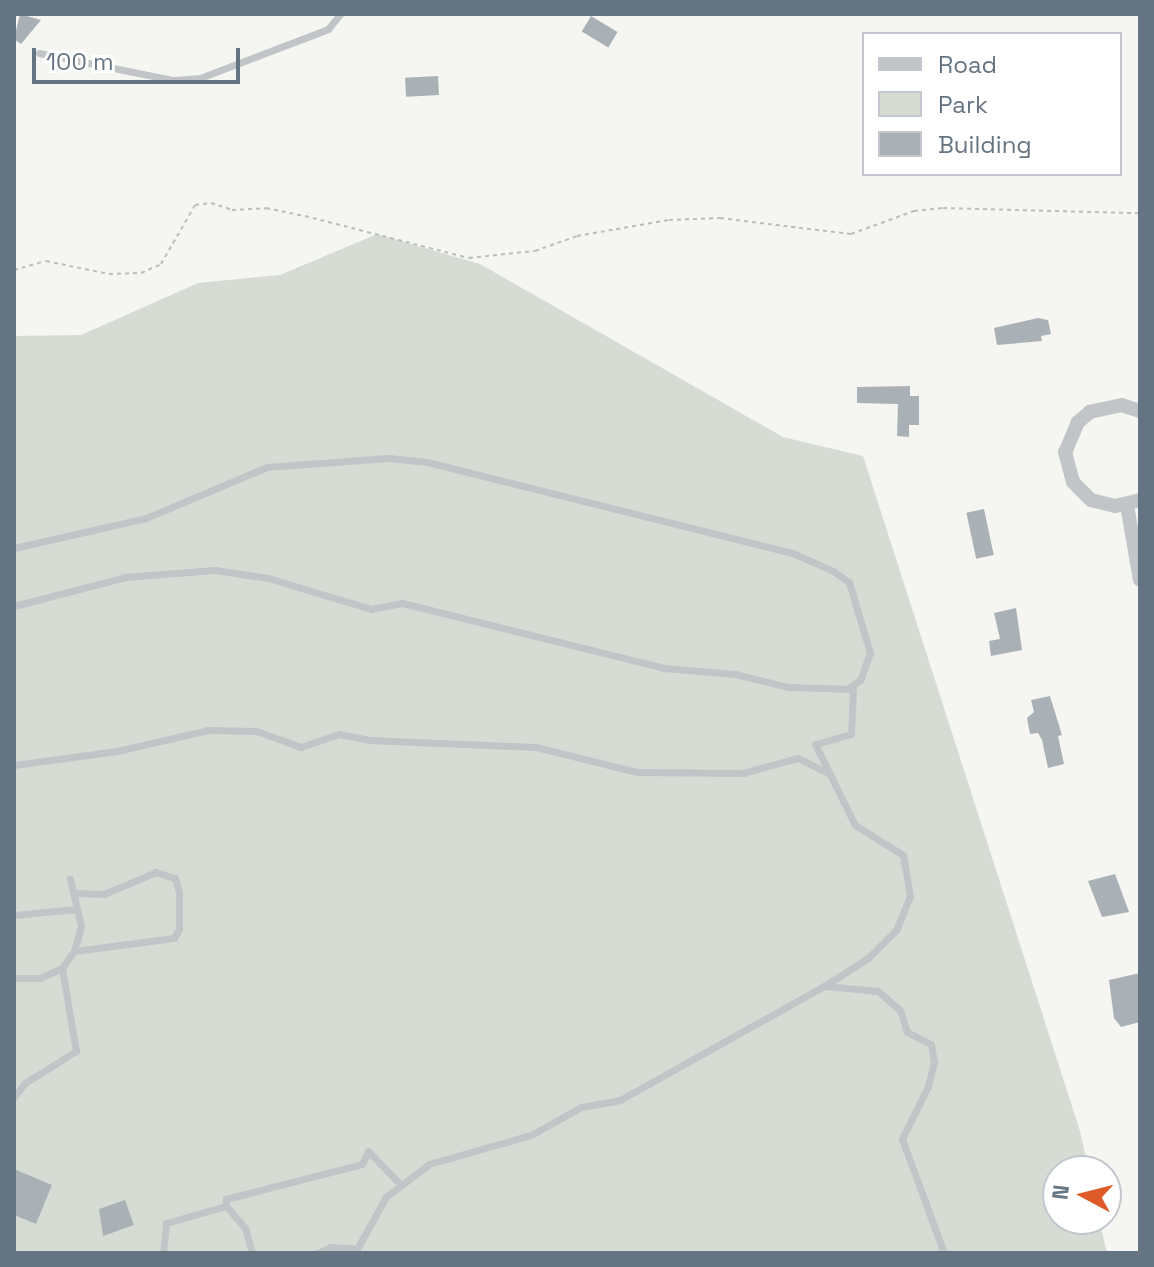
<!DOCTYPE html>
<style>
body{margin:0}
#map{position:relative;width:1154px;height:1267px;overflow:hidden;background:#f5f5f2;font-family:"Space Grotesk",sans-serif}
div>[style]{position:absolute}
.green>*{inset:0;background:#d6dcd3}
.building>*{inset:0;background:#aab1b6;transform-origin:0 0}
.path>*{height:2px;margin-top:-1px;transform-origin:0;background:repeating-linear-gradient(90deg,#bbbdbf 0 4px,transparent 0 8px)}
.lane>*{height:7px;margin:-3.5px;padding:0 3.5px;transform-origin:3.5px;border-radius:3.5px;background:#c1c5c8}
.street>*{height:14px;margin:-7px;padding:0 7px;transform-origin:7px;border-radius:7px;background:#c1c5c8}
span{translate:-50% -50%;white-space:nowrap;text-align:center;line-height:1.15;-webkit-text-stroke:8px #fff;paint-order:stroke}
.frame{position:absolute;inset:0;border:16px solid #657482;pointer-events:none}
.legend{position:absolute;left:862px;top:32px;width:260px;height:144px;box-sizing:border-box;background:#fff;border:2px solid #c1c7cd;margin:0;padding:10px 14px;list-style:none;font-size:24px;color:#657482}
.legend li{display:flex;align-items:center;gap:16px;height:40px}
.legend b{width:40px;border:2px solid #c1c7cd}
.north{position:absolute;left:1042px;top:1155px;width:80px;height:80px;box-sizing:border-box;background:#fff;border:2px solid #c1c7cd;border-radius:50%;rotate:277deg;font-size:22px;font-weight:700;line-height:32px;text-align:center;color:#657482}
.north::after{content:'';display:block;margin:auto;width:28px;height:36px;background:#de5b29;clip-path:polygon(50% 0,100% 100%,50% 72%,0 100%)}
.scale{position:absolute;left:32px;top:48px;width:208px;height:36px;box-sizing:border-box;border:4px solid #657482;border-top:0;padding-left:10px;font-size:24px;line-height:28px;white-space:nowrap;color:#657482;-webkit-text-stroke:6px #fff;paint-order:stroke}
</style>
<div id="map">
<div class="green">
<i style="clip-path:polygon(377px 234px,480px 264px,783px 437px,863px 456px,1080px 1131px,1089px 1171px,1058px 1171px,1058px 1219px,1099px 1219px,1107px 1253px,14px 1253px,14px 336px,81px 335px,198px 283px,280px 275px)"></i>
</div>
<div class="building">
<i style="clip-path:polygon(20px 14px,41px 20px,21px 44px,14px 39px)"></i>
<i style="left:591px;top:16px;width:31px;height:18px;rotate:31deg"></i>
<i style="left:438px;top:76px;width:19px;height:33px;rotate:87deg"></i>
<i style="clip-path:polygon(1038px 318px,1048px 320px,1051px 334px,1041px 336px,1042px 341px,997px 345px,994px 328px)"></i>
<i style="clip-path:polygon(910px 386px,910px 396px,919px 396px,919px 425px,909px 425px,909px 437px,897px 436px,898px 404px,857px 403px,857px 387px)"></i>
<i style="left:984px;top:509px;width:47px;height:18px;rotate:78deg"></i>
<i style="clip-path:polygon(1016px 608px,1022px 650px,991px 656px,989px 641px,1000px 639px,994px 613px)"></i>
<i style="clip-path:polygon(1050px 696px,1062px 735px,1058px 736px,1064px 764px,1048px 768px,1042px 740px,1038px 733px,1030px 734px,1027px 718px,1034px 712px,1031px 700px)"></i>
<i style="clip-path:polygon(1115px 874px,1129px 912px,1102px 917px,1088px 881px)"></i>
<i style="clip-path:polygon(1140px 973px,1140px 1022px,1121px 1027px,1114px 1018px,1109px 980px)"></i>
<i style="clip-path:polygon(14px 1169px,52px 1185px,36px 1224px,14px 1215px)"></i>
<i style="clip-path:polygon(125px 1200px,134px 1225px,103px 1236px,99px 1209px)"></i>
</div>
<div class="path">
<i style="left:14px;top:270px;width:33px;rotate:-16deg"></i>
<i style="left:46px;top:261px;width:64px;rotate:11.7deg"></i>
<i style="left:109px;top:274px;width:32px;rotate:-2deg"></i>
<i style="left:141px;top:273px;width:22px;rotate:-24deg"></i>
<i style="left:161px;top:264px;width:68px;rotate:-60deg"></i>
<i style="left:195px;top:205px;width:16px;rotate:-7deg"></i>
<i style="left:211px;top:203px;width:22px;rotate:18deg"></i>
<i style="left:232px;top:210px;width:34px;rotate:-3deg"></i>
<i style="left:266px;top:208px;width:40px;rotate:12deg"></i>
<i style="left:305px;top:216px;width:169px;rotate:14.4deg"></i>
<i style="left:469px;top:258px;width:66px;rotate:-6.1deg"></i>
<i style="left:535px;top:251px;width:45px;rotate:-19.7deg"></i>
<i style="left:577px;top:236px;width:93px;rotate:-9.9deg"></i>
<i style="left:669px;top:220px;width:51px;rotate:-2.2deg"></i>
<i style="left:720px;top:218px;width:132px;rotate:7deg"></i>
<i style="left:851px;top:234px;width:67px;rotate:-20.1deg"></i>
<i style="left:914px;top:211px;width:29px;rotate:-6deg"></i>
<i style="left:943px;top:208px;width:197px;rotate:1.5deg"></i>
</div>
<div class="lane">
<i style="left:39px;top:53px;width:137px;rotate:11.4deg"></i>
<i style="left:173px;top:80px;width:27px;rotate:-4deg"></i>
<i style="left:200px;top:78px;width:137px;rotate:-20.9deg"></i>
<i style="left:328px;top:29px;width:19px;rotate:-51deg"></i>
<i style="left:14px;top:548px;width:135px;rotate:-12.8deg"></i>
<i style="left:146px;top:518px;width:131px;rotate:-22.9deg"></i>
<i style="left:267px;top:467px;width:121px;rotate:-4.3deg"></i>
<i style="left:388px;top:458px;width:39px;rotate:6deg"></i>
<i style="left:427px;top:462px;width:379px;rotate:14deg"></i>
<i style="left:795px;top:554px;width:42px;rotate:24.1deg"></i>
<i style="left:833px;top:571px;width:19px;rotate:35deg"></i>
<i style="left:849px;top:582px;width:74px;rotate:73.5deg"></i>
<i style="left:870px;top:653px;width:29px;rotate:110deg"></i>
<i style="left:860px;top:680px;width:14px;rotate:146deg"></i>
<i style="left:14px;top:606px;width:115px;rotate:-14.6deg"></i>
<i style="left:125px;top:577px;width:90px;rotate:-4.4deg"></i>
<i style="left:215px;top:570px;width:54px;rotate:8.6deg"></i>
<i style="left:268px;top:578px;width:108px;rotate:16.8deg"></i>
<i style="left:371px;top:609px;width:32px;rotate:-11deg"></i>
<i style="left:402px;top:603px;width:270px;rotate:13.9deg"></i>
<i style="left:664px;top:668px;width:71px;rotate:4.8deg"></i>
<i style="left:735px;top:674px;width:55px;rotate:13.8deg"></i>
<i style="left:788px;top:687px;width:65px;rotate:1.8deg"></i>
<i style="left:853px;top:689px;width:45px;rotate:92.5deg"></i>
<i style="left:851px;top:734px;width:37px;rotate:164deg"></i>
<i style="left:815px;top:744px;width:90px;rotate:63.7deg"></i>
<i style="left:855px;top:825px;width:57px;rotate:32deg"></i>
<i style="left:903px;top:855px;width:42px;rotate:80.3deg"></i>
<i style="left:910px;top:896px;width:37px;rotate:112deg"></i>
<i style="left:896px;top:930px;width:40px;rotate:135deg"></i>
<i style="left:868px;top:958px;width:52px;rotate:147.5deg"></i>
<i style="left:14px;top:765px;width:104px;rotate:-7.7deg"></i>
<i style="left:117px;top:751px;width:93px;rotate:-13deg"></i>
<i style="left:208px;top:730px;width:48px;rotate:1.2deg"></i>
<i style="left:256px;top:731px;width:48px;rotate:19.6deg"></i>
<i style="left:301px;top:747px;width:40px;rotate:-18.9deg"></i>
<i style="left:339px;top:734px;width:31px;rotate:11deg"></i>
<i style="left:369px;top:740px;width:167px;rotate:2.4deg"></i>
<i style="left:536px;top:747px;width:104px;rotate:13.9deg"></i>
<i style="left:637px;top:772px;width:106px;rotate:0.5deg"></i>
<i style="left:743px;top:773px;width:57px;rotate:-15.3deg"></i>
<i style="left:798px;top:758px;width:33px;rotate:27deg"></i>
<i style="left:74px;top:893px;width:30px;rotate:2deg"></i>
<i style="left:104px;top:894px;width:56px;rotate:-22.9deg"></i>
<i style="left:156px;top:872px;width:20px;rotate:18deg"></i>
<i style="left:175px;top:878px;width:16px;rotate:75deg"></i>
<i style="left:179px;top:893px;width:36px;rotate:90deg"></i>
<i style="left:179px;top:929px;width:10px;rotate:119deg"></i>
<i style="left:174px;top:938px;width:101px;rotate:172.6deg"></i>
<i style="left:14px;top:915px;width:63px;rotate:-5.4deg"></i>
<i style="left:77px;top:909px;width:31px;rotate:-103deg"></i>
<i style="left:14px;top:978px;width:26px"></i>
<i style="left:40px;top:978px;width:24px;rotate:-24deg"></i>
<i style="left:62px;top:968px;width:21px;rotate:-55deg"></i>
<i style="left:74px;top:951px;width:26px;rotate:-74deg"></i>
<i style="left:81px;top:926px;width:17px;rotate:-103deg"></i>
<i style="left:14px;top:1097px;width:18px;rotate:-52deg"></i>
<i style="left:25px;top:1083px;width:60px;rotate:-32.1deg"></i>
<i style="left:76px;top:1051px;width:84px;rotate:-99.6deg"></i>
<i style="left:226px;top:1206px;width:7px;rotate:-90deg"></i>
<i style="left:226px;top:1199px;width:140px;rotate:-14.4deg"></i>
<i style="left:362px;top:1164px;width:14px;rotate:-65deg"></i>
<i style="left:368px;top:1151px;width:45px;rotate:45.9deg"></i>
<i style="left:163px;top:1253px;width:30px;rotate:-84deg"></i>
<i style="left:166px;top:1223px;width:62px;rotate:-15.8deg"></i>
<i style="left:226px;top:1206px;width:29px;rotate:49deg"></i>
<i style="left:245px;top:1228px;width:26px;rotate:74deg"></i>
<i style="left:317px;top:1253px;width:15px;rotate:-23deg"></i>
<i style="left:331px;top:1247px;width:26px;rotate:4deg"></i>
<i style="left:357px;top:1249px;width:60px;rotate:-60.9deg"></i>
<i style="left:386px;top:1197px;width:54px;rotate:-37.5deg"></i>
<i style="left:429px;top:1164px;width:106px;rotate:-15.9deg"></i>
<i style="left:531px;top:1135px;width:57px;rotate:-29.2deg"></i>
<i style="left:581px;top:1107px;width:40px;rotate:-10deg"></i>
<i style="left:620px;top:1100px;width:234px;rotate:-29.2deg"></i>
<i style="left:824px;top:986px;width:54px;rotate:5.3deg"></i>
<i style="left:878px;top:991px;width:29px;rotate:41deg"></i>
<i style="left:900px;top:1010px;width:23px;rotate:72deg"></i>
<i style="left:907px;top:1032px;width:27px;rotate:27deg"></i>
<i style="left:931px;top:1044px;width:18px;rotate:81deg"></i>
<i style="left:934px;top:1062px;width:25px;rotate:104deg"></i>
<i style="left:928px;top:1086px;width:59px;rotate:116.1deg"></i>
<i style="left:902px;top:1139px;width:121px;rotate:69.8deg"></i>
</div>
<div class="street">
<i style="left:1140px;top:411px;width:19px;rotate:-162deg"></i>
<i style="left:1122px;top:405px;width:33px;rotate:168deg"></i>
<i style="left:1090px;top:412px;width:16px;rotate:140deg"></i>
<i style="left:1078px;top:422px;width:33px;rotate:113deg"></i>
<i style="left:1065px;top:452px;width:31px;rotate:75deg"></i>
<i style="left:1073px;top:482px;width:25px;rotate:45deg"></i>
<i style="left:1091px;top:500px;width:25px;rotate:14deg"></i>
<i style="left:1115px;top:506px;width:26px;rotate:-13deg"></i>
<i style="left:1127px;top:505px;width:76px;rotate:80.2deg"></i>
</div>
<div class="frame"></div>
<ul class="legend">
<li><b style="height:10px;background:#c1c5c8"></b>Road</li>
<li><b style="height:22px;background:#d6dcd3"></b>Park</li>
<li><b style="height:22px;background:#aab1b6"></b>Building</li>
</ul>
<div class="north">N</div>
<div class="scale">100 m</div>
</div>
